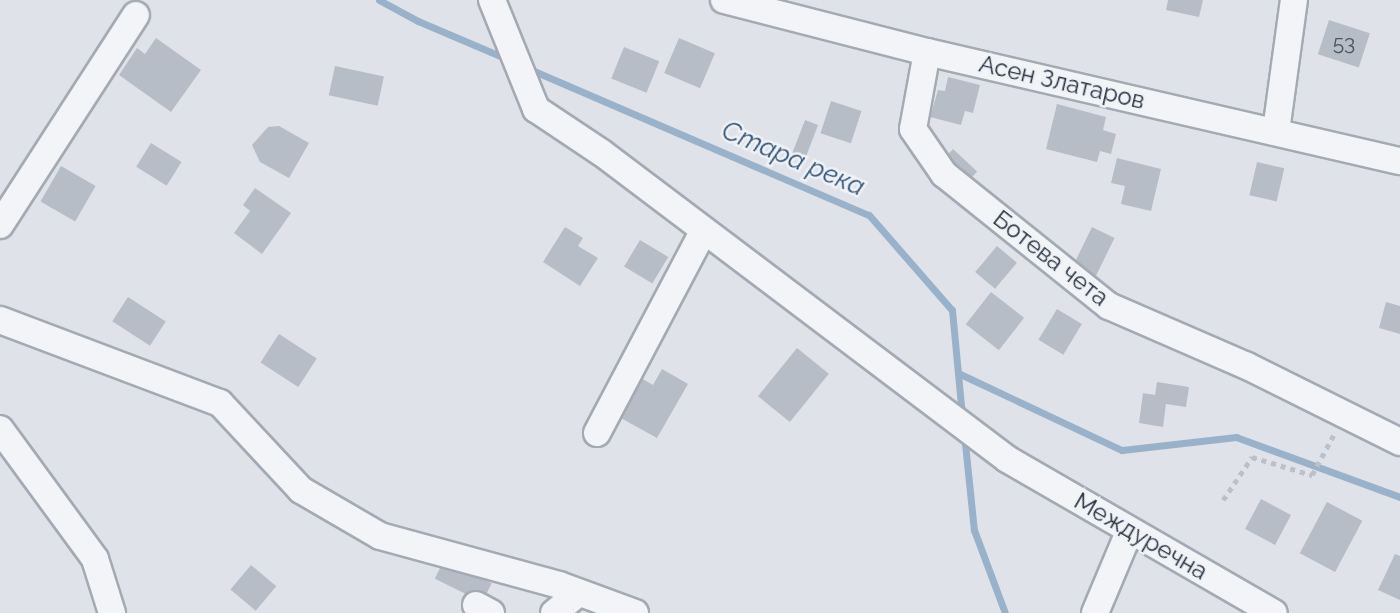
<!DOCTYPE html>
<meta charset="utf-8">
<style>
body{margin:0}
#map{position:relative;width:1400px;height:613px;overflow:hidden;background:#dfe3e9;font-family:Raleway,sans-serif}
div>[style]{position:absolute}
.stream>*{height:7px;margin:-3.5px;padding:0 3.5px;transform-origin:3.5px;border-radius:3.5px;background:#99b2ca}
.building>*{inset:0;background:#b6bdc6;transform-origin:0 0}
.path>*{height:4.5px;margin-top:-2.25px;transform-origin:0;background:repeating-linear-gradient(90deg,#bdc1c7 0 5px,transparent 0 10px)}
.roads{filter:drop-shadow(2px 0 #a4aab3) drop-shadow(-2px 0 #a4aab3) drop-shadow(0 2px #a4aab3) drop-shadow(0 -2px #a4aab3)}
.minor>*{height:26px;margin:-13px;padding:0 13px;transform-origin:13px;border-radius:13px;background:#f2f4f7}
span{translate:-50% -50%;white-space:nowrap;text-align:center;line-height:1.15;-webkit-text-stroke:5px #eff2f6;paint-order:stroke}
.number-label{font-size:21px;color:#4c5462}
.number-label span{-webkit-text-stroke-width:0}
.street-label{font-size:24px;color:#283140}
.water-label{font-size:26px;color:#315275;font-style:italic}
</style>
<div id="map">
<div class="stream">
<i style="left:379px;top:0;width:44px;rotate:28.3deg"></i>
<i style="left:418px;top:21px;width:97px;rotate:23.1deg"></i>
<i style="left:527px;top:68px;width:372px;rotate:23.3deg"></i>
<i style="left:869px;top:215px;width:126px;rotate:48.9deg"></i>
<i style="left:952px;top:310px;width:106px;rotate:84.6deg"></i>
<i style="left:958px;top:373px;width:181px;rotate:25.2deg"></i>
<i style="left:1122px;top:450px;width:115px;rotate:-6.5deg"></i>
<i style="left:1236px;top:437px;width:175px;rotate:20.1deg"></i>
<i style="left:964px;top:434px;width:97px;rotate:84.1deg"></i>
<i style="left:974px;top:530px;width:89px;rotate:69.5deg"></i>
</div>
<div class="building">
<i style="clip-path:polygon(1168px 0,1203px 0,1199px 17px,1166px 10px)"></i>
<i style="left:1329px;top:20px;width:43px;height:36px;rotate:18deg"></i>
<i style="clip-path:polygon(156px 38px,201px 70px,171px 112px,119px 75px,137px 48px,145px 54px)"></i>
<i style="left:679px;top:38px;width:39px;height:38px;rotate:23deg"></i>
<i style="left:624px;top:47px;width:38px;height:34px;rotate:22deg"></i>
<i style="left:335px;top:66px;width:50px;height:30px;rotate:12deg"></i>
<i style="clip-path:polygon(948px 77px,980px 85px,973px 113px,965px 111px,961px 125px,930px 117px,938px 90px,945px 91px)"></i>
<i style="left:831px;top:101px;width:32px;height:34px;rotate:18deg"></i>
<i style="clip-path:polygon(1057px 104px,1106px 117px,1103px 130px,1116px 134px,1111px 154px,1100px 151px,1097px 162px,1046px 149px)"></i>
<i style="left:805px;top:120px;width:14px;height:35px;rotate:21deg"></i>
<i style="clip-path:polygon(279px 126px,309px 143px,289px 178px,260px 162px,252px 145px,268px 127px)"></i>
<i style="left:151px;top:143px;width:36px;height:28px;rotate:32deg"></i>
<i style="left:953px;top:149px;width:33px;height:14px;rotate:43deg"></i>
<i style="clip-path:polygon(1117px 158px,1161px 169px,1151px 211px,1121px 204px,1125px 186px,1111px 183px)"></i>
<i style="left:1257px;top:162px;width:28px;height:34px;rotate:13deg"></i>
<i style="left:61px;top:166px;width:40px;height:41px;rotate:30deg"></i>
<i style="clip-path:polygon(255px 188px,291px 213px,262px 254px,234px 233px,250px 211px,243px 205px)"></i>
<i style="clip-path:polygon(565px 227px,583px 238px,578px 246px,598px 258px,580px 286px,543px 262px)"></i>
<i style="left:1092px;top:227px;width:25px;height:42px;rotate:26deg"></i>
<i style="left:640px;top:240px;width:33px;height:31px;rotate:31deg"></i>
<i style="left:997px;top:246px;width:26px;height:34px;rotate:40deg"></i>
<i style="left:991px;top:292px;width:42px;height:41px;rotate:38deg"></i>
<i style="left:128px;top:297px;width:45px;height:29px;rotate:33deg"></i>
<i style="clip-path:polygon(1386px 302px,1400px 306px,1400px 334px,1379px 328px)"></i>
<i style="left:1057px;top:309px;width:29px;height:36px;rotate:31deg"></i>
<i style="left:279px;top:334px;width:45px;height:34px;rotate:33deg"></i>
<i style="left:797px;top:348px;width:41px;height:62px;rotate:39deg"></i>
<i style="clip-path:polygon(662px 369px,688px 384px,657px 438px,619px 417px,641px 378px,653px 385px)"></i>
<i style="clip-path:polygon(1157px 382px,1189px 387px,1186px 407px,1166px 404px,1163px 427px,1139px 423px,1143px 393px,1155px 395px)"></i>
<i style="left:1261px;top:499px;width:34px;height:34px;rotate:28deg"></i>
<i style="left:1327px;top:502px;width:40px;height:58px;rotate:28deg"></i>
<i style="clip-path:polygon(1395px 554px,1400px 556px,1400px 600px,1378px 590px)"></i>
<i style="left:444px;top:560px;width:53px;height:21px;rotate:26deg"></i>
<i style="left:251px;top:565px;width:33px;height:32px;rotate:40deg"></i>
</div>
<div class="path">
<i style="left:1223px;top:500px;width:52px;rotate:-56deg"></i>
<i style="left:1252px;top:457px;width:63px;rotate:16.7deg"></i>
<i style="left:1312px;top:475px;width:47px;rotate:-61.8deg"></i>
</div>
<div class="roads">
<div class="minor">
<i style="left:492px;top:0;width:118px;rotate:68deg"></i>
<i style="left:536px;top:109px;width:79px;rotate:33.7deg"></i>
<i style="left:602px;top:153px;width:508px;rotate:37.07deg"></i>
<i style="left:1007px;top:459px;width:308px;rotate:30deg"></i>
<i style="left:724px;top:0;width:210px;rotate:14.4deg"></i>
<i style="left:927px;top:52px;width:485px;rotate:13deg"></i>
<i style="left:927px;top:52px;width:78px;rotate:100.3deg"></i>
<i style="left:913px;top:129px;width:55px;rotate:55.4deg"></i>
<i style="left:944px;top:174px;width:211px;rotate:38.7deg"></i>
<i style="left:1109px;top:306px;width:150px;rotate:23.5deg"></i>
<i style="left:1247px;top:366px;width:171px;rotate:26.4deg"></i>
<i style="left:1276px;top:131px;width:132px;rotate:-82.2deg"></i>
<i style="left:0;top:225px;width:250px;rotate:-57.1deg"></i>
<i style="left:0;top:320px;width:235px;rotate:20.7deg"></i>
<i style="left:220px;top:403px;width:119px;rotate:47deg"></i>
<i style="left:301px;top:490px;width:91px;rotate:30.2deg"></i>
<i style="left:380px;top:536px;width:186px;rotate:15.3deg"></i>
<i style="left:559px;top:585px;width:81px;rotate:20.2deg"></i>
<i style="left:0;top:429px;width:161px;rotate:53.8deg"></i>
<i style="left:95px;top:559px;width:57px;rotate:72.5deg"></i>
<i style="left:597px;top:433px;width:229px;rotate:-62.2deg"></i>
<i style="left:476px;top:605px;width:17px;rotate:28deg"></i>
<i style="left:554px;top:613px;width:32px;rotate:-39deg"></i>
<i style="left:1095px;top:613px;width:88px;rotate:-67.2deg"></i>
</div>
</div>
<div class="number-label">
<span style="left:1344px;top:43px">53</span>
</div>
<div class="street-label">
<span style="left:1062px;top:82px;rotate:13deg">Асен Златаров</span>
<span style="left:1051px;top:258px;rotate:38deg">Ботева чета</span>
<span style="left:1141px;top:536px;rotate:30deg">Междуречна</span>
</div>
<div class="water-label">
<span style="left:793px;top:159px;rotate:23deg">Стара река</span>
</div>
</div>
